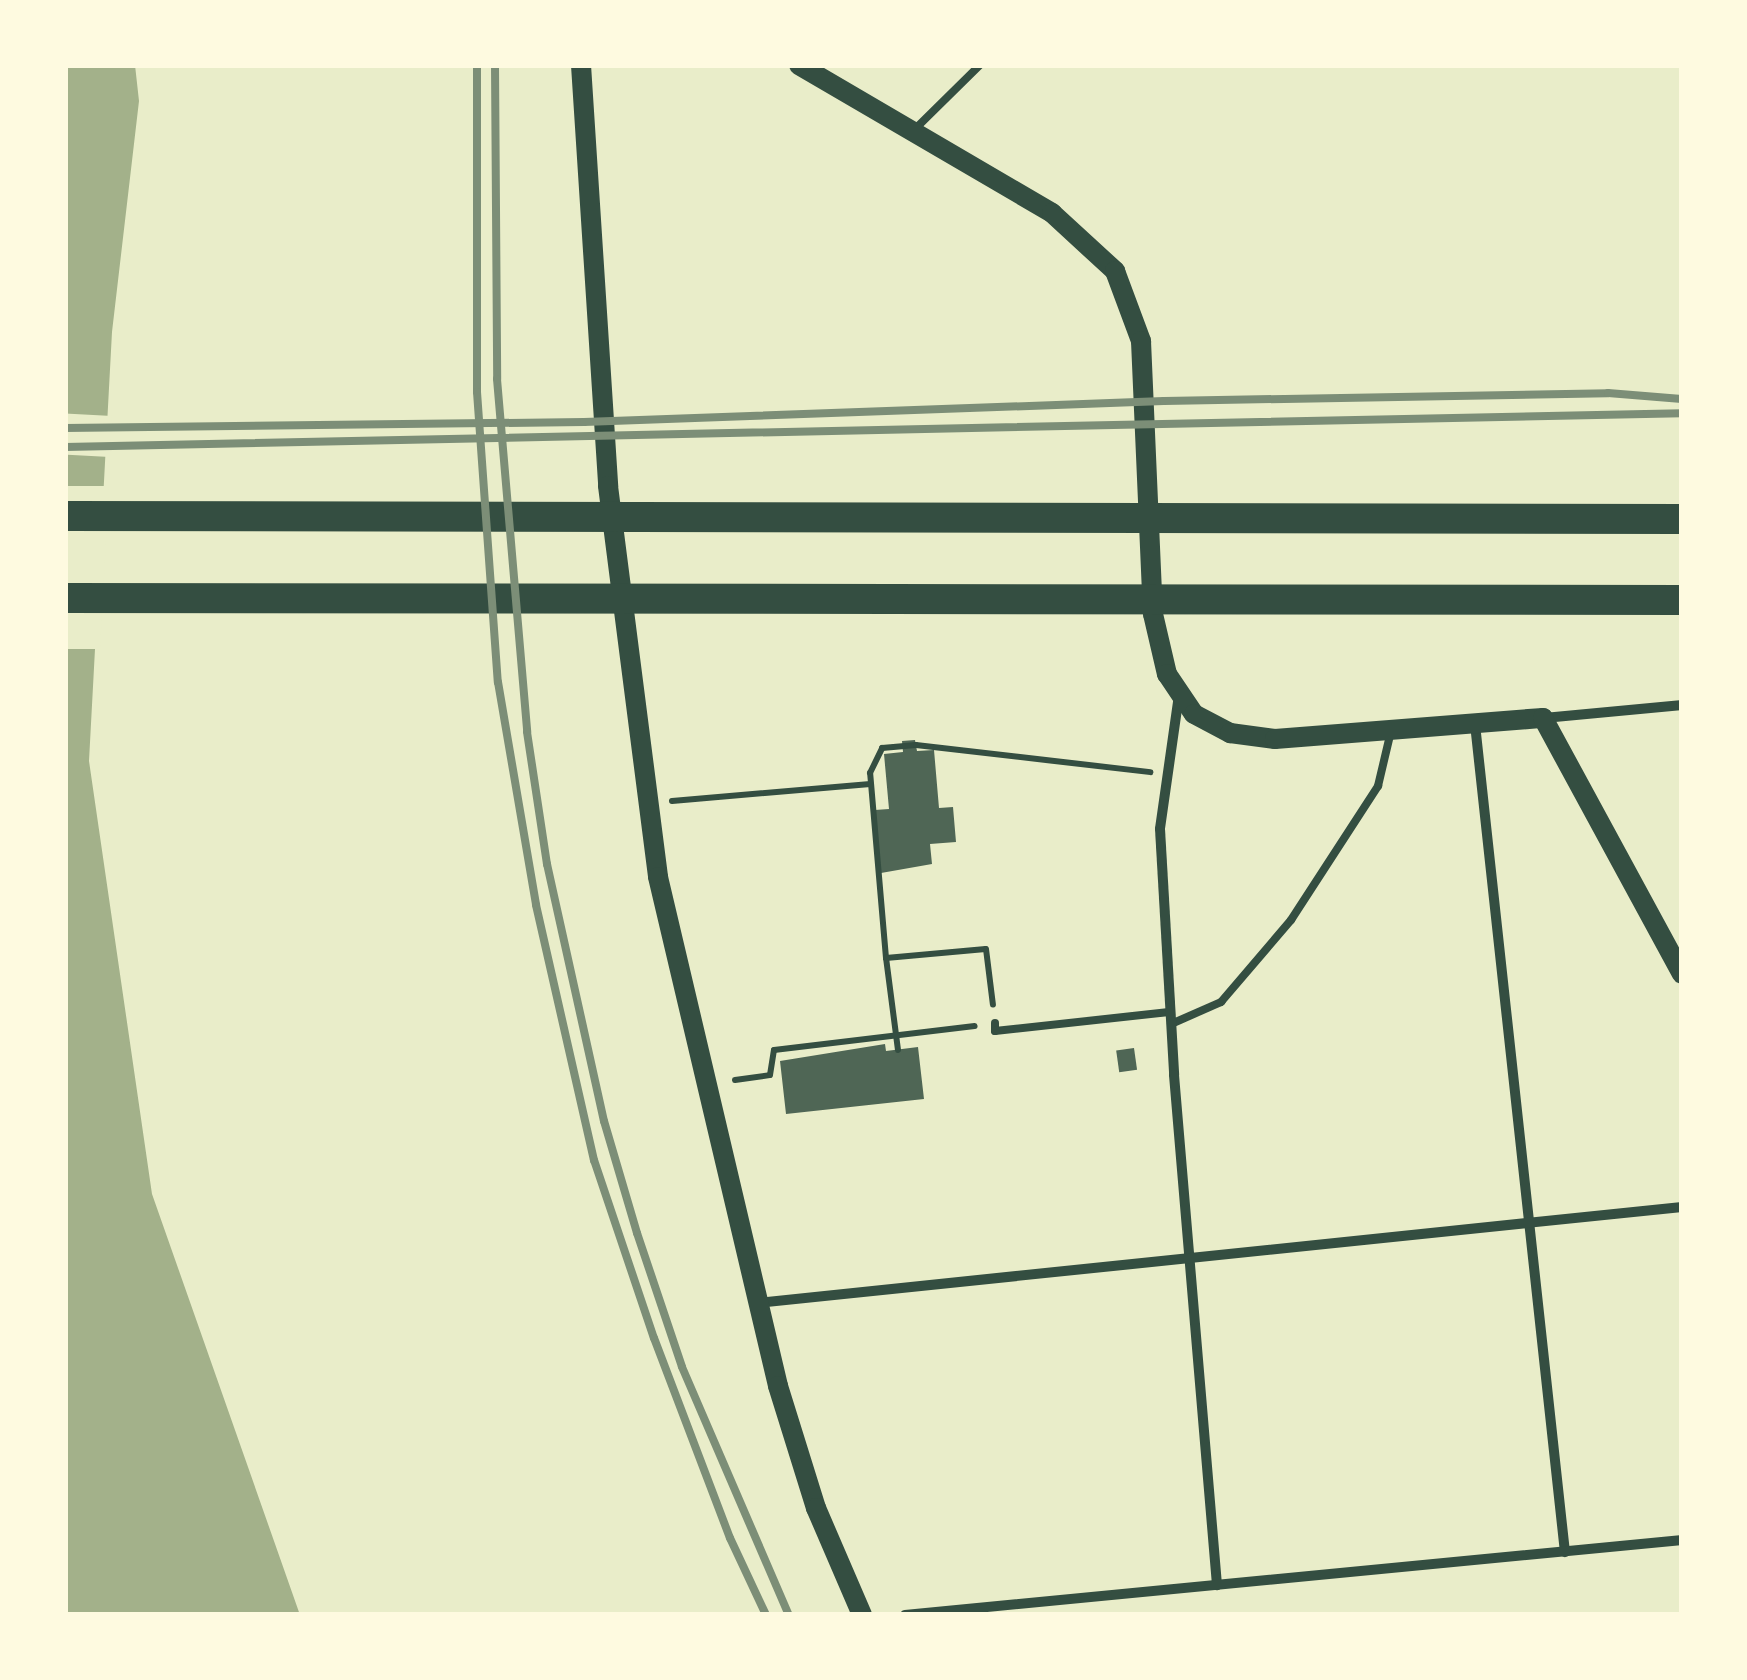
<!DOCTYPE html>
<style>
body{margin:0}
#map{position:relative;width:1747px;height:1680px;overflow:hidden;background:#e9edc9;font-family:Montserrat,sans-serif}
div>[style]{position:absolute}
.water>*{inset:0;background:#a3b18a}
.pier>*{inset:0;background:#e9edc9;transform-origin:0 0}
.building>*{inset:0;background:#4f6655;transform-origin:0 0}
.path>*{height:6px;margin:-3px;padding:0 3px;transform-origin:3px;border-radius:3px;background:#344e41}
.service>*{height:8px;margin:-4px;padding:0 4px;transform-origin:4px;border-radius:4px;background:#344e41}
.minor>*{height:10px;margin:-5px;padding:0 5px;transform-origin:5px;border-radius:5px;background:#344e41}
.secondary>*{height:20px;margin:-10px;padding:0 10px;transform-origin:10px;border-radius:10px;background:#344e41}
.motorway>*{height:30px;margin:-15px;padding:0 15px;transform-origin:15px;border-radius:15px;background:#344e41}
.rail>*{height:8px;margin:-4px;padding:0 4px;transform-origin:4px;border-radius:4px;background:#7c8e77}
span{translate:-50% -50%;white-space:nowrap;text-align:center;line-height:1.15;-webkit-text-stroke:10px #fefae0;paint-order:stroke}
.frame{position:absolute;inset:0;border:68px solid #fefae0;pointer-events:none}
</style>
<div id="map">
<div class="water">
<i style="clip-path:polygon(65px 65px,135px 65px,139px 101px,112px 332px,89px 761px,152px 1194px,300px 1615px,65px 1615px)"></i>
</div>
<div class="pier">
<i style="left:112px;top:416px;width:41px;height:47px;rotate:93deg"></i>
<i style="clip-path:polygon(65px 486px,109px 486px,100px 649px,65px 649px)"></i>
</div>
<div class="building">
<i style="clip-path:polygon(915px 740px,917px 751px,934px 750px,939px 808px,953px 807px,956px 842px,930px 844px,932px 864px,881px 873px,875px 810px,889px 809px,884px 754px,903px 752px,902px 741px)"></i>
<i style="clip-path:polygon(885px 1044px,886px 1051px,918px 1047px,924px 1099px,786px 1114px,780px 1061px)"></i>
<i style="left:1134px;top:1048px;width:22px;height:18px;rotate:82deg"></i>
</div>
<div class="path">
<i style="left:672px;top:801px;width:199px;rotate:-4.9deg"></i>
<i style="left:886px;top:958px;width:186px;rotate:-94.9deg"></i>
<i style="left:870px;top:773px;width:28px;rotate:-64deg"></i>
<i style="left:882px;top:748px;width:34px;rotate:-5deg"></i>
<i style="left:916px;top:745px;width:236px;rotate:6.6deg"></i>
<i style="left:898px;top:1050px;width:93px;rotate:-97.4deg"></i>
<i style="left:886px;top:958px;width:100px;rotate:-5.1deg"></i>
<i style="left:986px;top:949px;width:56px;rotate:82.9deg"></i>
<i style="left:735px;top:1080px;width:35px;rotate:-8deg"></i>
<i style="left:770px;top:1075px;width:25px;rotate:-81deg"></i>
<i style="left:774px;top:1050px;width:202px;rotate:-6.8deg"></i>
</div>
<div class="service">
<i style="left:913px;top:131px;width:94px;rotate:-44.6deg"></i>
<i style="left:995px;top:1023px;width:8px;rotate:90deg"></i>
<i style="left:995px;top:1031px;width:175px;rotate:-6.2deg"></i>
<i style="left:1171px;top:1024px;width:55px;rotate:-23.7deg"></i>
<i style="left:1221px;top:1002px;width:108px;rotate:-49.5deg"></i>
<i style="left:1291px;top:920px;width:160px;rotate:-57deg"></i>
<i style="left:1378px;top:786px;width:57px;rotate:-76.7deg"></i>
</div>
<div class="minor">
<i style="left:1179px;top:695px;width:135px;rotate:98.1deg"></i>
<i style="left:1160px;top:829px;width:246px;rotate:86.7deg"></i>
<i style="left:1174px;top:1075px;width:512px;rotate:85.18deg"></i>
<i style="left:1544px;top:718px;width:139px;rotate:-5.4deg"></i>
<i style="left:1475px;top:724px;width:833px;rotate:83.8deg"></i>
<i style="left:757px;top:1303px;width:930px;rotate:-5.93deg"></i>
<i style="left:905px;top:1615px;width:781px;rotate:-5.51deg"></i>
</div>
<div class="secondary">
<i style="left:581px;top:65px;width:422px;rotate:86.3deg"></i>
<i style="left:608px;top:486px;width:394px;rotate:82.7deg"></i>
<i style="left:658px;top:877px;width:523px;rotate:76.73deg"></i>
<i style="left:778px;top:1386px;width:128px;rotate:72.7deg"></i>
<i style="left:816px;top:1508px;width:116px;rotate:66.7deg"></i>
<i style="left:799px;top:65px;width:293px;rotate:30.3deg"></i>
<i style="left:1052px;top:213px;width:86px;rotate:42.6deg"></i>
<i style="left:1115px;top:271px;width:75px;rotate:69.6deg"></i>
<i style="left:1141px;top:341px;width:273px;rotate:87.5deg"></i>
<i style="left:1153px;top:614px;width:62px;rotate:76.9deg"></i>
<i style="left:1167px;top:674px;width:48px;rotate:56deg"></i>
<i style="left:1194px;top:714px;width:41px;rotate:27.8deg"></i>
<i style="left:1230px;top:733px;width:45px;rotate:7.6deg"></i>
<i style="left:1275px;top:739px;width:269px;rotate:-4.5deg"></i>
<i style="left:1543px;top:718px;width:291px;rotate:61.5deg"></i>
</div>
<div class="motorway">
<i style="left:65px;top:516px;width:1617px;rotate:0.11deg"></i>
<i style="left:65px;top:598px;width:1617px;rotate:0.07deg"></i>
</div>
<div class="rail">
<i style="left:477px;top:65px;width:327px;rotate:90deg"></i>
<i style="left:477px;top:392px;width:291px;rotate:85.9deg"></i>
<i style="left:498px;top:682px;width:226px;rotate:80.3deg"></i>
<i style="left:536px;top:905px;width:262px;rotate:77.2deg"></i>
<i style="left:594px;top:1160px;width:188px;rotate:71.4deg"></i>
<i style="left:654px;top:1338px;width:214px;rotate:69.2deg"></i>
<i style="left:730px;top:1538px;width:85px;rotate:64.9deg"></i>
<i style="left:495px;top:65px;width:314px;rotate:89.6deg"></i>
<i style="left:497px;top:379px;width:354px;rotate:85.1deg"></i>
<i style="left:527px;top:732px;width:134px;rotate:81.4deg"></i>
<i style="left:547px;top:864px;width:263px;rotate:77.5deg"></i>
<i style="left:604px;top:1121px;width:117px;rotate:73.6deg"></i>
<i style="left:637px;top:1233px;width:141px;rotate:71.4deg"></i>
<i style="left:682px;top:1367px;width:270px;rotate:66.7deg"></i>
<i style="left:65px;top:428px;width:519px;rotate:-0.66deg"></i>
<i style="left:584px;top:422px;width:580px;rotate:-2.07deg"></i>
<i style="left:1164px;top:401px;width:444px;rotate:-1deg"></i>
<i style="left:1608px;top:393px;width:74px;rotate:4.6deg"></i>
<i style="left:65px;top:447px;width:1617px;rotate:-1.2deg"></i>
</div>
<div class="frame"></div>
</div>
